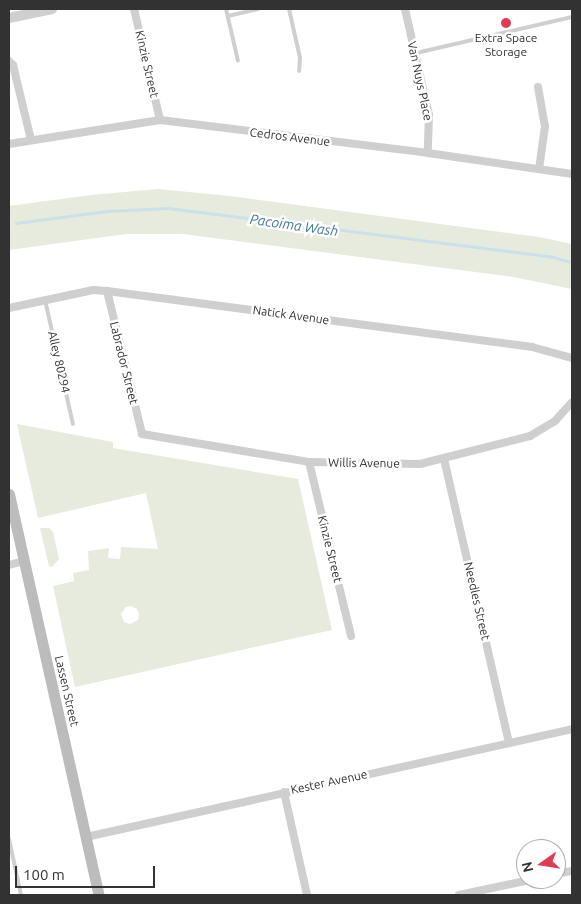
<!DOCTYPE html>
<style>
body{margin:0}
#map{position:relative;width:581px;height:904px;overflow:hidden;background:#fff;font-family:Ubuntu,sans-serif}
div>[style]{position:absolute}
.green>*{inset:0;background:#e6ebde}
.stream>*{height:2.5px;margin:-1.25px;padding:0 1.25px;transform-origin:1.25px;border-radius:1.25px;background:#cbe1ea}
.service>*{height:4px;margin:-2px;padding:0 2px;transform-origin:2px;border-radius:2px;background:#cfcfcf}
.minor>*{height:8px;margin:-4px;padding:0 4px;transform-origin:4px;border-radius:4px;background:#cfcfcf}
.tertiary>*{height:10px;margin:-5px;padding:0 5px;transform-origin:5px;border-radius:5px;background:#cfcfcf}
.secondary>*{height:11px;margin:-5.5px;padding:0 5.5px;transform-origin:5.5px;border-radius:5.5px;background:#bcbcbc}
.dots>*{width:14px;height:14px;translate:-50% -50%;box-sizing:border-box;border:2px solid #fff;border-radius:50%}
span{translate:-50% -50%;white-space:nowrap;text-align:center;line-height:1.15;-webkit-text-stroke:5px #fff;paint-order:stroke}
.poi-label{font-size:12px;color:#323232}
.street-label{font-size:12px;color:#323232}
.water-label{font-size:14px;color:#417992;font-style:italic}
.frame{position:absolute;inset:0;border:10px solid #323232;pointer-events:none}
.north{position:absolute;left:516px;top:839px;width:50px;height:50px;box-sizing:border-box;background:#fff;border:1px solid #adadad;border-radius:50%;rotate:257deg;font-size:14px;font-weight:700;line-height:20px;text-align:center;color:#323232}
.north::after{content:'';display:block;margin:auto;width:18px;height:22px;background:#e03c55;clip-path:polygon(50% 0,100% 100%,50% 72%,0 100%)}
.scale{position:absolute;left:15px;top:866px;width:140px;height:22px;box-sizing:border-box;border:2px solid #323232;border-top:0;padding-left:6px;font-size:15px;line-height:18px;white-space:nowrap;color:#323232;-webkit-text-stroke:4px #fff;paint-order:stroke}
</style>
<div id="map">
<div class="green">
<i style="clip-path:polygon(158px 189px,230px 196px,539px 237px,572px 244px,572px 289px,513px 277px,183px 234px,126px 234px,9px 250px,9px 206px,91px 195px)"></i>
<i style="clip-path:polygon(evenodd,17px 424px,113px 442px,113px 448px,298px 479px,332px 630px,75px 687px,53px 586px,74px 581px,73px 573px,89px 570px,88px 551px,109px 548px,108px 558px,120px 559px,121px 547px,158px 549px,146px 493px,38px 518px,17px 424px,131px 606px,137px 609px,139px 614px,138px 620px,130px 624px,124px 622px,121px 614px,126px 607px,131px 606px)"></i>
<i style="clip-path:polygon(40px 528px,49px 528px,53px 532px,59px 559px,52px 567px,49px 566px)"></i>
</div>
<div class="stream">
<i style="left:16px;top:223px;width:92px;rotate:-7.5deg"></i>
<i style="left:107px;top:211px;width:61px;rotate:-2.8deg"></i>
<i style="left:168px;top:208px;width:384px;rotate:7.2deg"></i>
<i style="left:549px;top:256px;width:24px;rotate:15deg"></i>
</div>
<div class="service">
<i style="left:226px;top:9px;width:53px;rotate:77deg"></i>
<i style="left:289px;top:9px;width:50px;rotate:77.3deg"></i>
<i style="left:300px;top:58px;width:13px;rotate:94deg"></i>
<i style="left:228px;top:16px;width:31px;rotate:-13deg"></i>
<i style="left:416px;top:53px;width:160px;rotate:-13deg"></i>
<i style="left:45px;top:300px;width:127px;rotate:77.3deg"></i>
<i style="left:9px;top:839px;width:57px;rotate:77.9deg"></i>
</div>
<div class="minor">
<i style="left:134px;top:9px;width:114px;rotate:76.8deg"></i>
<i style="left:405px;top:9px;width:109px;rotate:77.2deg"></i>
<i style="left:429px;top:115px;width:38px;rotate:92deg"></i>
<i style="left:9px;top:61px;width:6px;rotate:45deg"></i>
<i style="left:13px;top:65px;width:77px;rotate:76.5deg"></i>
<i style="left:538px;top:87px;width:40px;rotate:80deg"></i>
<i style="left:545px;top:126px;width:43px;rotate:97.9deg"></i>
<i style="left:9px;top:144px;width:153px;rotate:-9deg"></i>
<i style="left:160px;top:120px;width:270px;rotate:7deg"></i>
<i style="left:428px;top:153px;width:146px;rotate:8.3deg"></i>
<i style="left:107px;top:291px;width:147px;rotate:76.2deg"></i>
<i style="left:142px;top:434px;width:169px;rotate:9.5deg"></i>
<i style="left:309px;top:462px;width:111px;rotate:1deg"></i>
<i style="left:420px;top:464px;width:114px;rotate:-14.3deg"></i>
<i style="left:530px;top:436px;width:29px;rotate:-31deg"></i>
<i style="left:555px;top:421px;width:25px;rotate:-48deg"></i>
<i style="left:9px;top:308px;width:86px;rotate:-12.1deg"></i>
<i style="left:93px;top:290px;width:14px;rotate:4deg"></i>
<i style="left:107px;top:291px;width:429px;rotate:7.5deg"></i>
<i style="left:532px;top:347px;width:41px;rotate:15.4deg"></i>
<i style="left:444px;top:459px;width:291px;rotate:77.1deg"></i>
<i style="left:309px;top:462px;width:179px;rotate:76.4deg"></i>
<i style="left:9px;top:565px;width:16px;rotate:-15deg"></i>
<i style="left:284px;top:792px;width:106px;rotate:77.4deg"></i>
<i style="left:86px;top:837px;width:498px;rotate:-12.5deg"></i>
<i style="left:556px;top:874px;width:16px;rotate:-11deg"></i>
<i style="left:459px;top:895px;width:77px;rotate:-12deg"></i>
</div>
<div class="tertiary">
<i style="left:9px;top:18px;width:44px;rotate:-11.8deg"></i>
</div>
<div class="secondary">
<i style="left:9px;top:494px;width:411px;rotate:77.4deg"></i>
</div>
<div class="dots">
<i style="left:506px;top:23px;background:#e03c55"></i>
</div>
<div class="poi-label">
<span style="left:506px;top:45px">Extra Space<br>Storage</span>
</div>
<div class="street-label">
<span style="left:147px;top:64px;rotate:77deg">Kinzie Street</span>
<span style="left:420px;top:81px;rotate:78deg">Van Nuys Place</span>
<span style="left:290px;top:137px;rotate:7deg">Cedros Avenue</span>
<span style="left:291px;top:315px;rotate:8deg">Natick Avenue</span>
<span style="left:59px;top:362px;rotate:77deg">Alley 80294</span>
<span style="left:124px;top:363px;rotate:76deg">Labrador Street</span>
<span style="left:364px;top:463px;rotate:1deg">Willis Avenue</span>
<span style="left:330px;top:549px;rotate:76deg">Kinzie Street</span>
<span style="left:477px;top:601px;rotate:77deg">Needles Street</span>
<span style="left:67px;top:691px;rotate:77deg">Lassen Street</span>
<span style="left:329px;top:782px;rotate:-12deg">Kester Avenue</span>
</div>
<div class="water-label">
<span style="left:294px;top:225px;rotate:8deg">Pacoima Wash</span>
</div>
<div class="frame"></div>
<div class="north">N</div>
<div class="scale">100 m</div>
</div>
